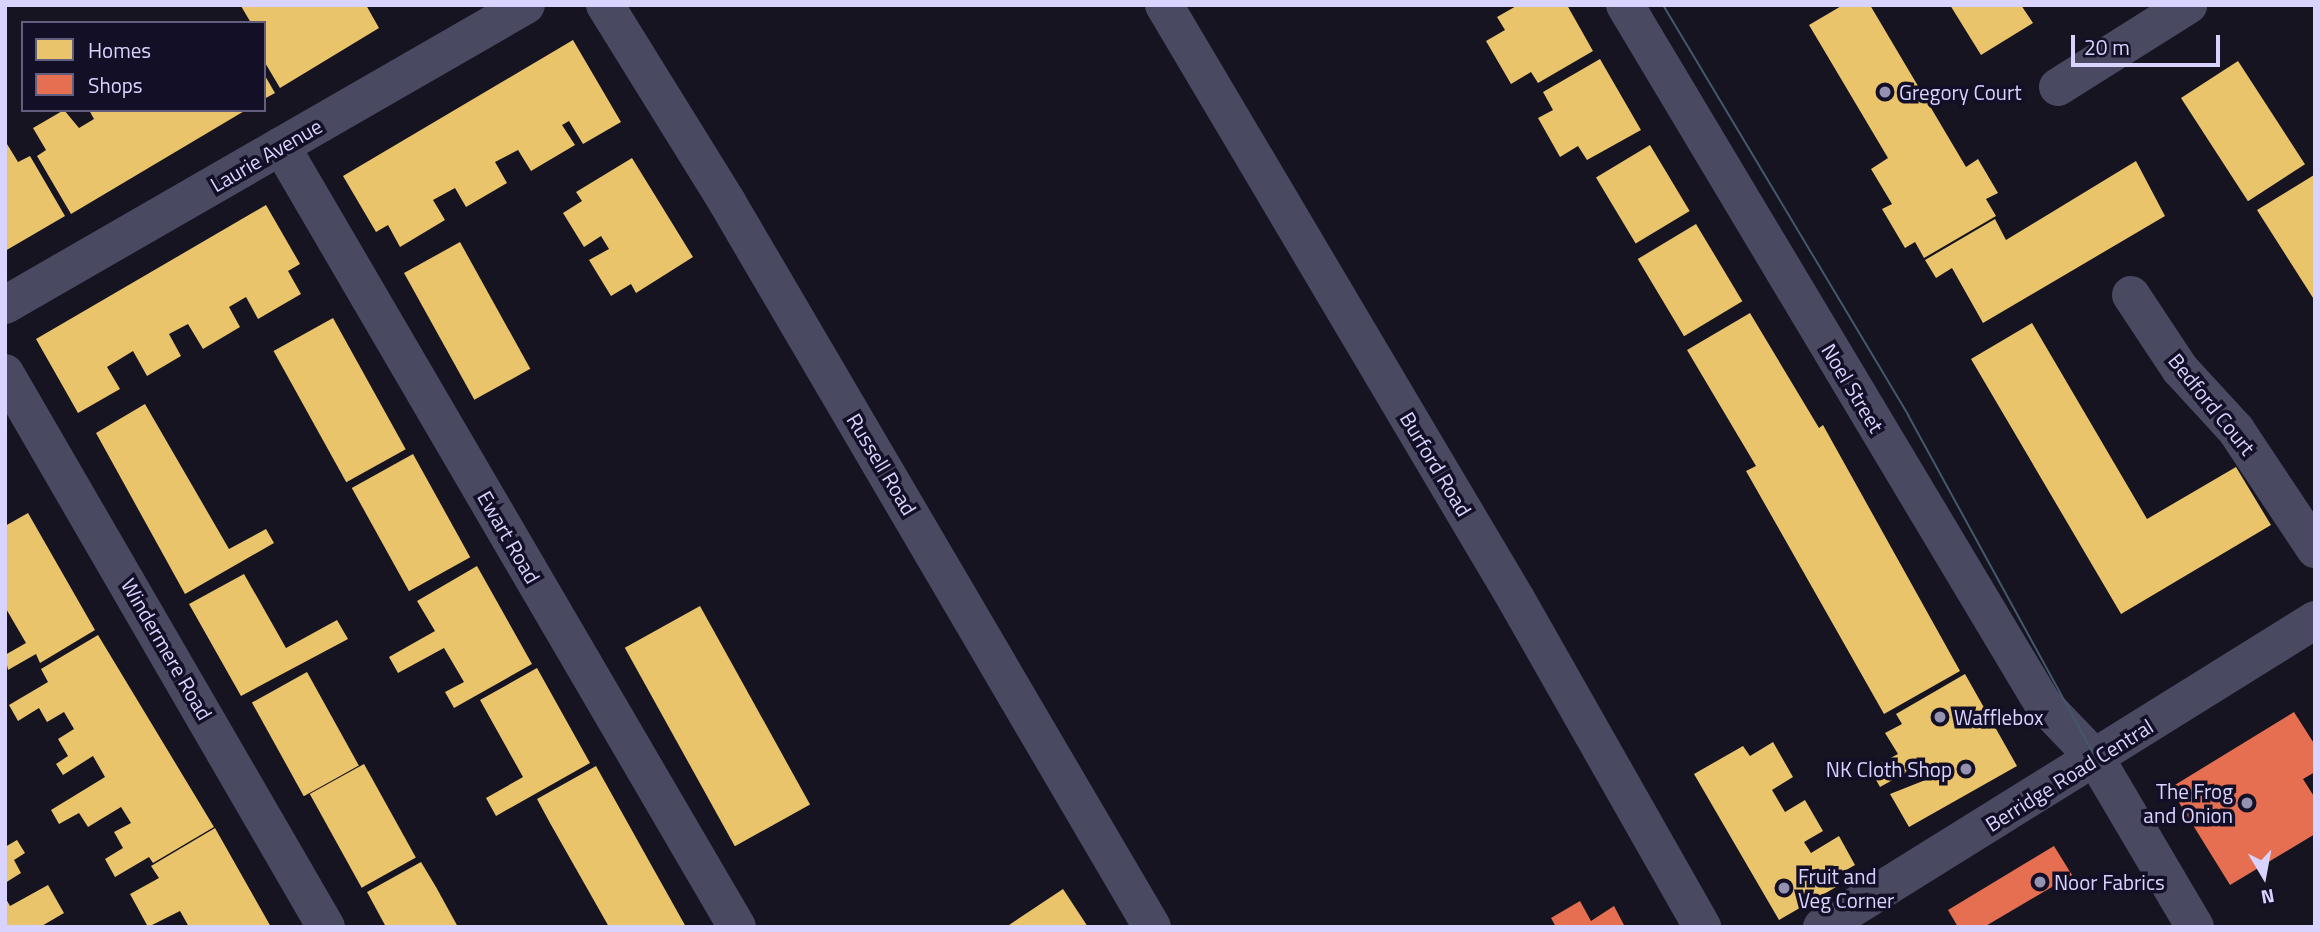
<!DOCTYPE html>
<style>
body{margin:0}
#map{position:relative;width:2320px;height:932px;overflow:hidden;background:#161421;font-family:"Titillium Web",sans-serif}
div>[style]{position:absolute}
.homes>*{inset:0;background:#e9c46a;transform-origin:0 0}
.shops>*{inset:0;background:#e76f51}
.minor>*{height:38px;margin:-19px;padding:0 19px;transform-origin:19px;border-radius:19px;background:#4a4962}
.tram>*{height:2px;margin:-1px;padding:0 1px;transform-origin:1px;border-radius:1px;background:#43596b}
.dots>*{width:19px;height:19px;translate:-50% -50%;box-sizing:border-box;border:4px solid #130f26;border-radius:50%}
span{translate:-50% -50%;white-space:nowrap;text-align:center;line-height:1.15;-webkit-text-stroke:7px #130f26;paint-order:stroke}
.poi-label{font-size:21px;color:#d9d4ff}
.left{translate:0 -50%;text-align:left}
.right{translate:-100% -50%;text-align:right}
.street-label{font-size:21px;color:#d9d4ff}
.frame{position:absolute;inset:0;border:7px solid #d9d4ff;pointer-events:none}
.legend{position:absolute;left:21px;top:21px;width:245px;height:91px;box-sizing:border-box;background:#130f26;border:2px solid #625e7d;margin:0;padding:9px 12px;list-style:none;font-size:21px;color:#d9d4ff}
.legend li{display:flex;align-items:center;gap:14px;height:35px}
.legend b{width:35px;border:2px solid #625e7d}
.north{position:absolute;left:2229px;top:841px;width:70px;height:70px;-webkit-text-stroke:5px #130f26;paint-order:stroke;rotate:170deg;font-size:19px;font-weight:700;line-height:28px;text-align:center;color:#d9d4ff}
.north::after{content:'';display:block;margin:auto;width:24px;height:32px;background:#d9d4ff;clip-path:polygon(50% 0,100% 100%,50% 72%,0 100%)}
.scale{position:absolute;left:2071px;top:35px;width:149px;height:32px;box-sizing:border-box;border:4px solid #d9d4ff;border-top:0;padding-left:9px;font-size:21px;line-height:24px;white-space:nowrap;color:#d9d4ff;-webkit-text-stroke:5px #130f26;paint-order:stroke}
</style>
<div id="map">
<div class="homes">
<i style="clip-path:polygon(366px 5px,379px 28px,280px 88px,264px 61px,264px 23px,251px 23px,241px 6px)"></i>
<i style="clip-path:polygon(1518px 5px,1567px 5px,1593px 51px,1538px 83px,1531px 72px,1511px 84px,1486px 41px,1505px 30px,1497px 17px)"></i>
<i style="clip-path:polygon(1843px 5px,1870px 5px,1966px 167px,1978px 159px,1998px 193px,1986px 199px,1996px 216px,1924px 258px,1915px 242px,1905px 248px,1882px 209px,1892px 204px,1871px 169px,1888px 158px,1809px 25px)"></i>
<i style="clip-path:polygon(1950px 5px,2021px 5px,2033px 23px,1981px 55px)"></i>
<i style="clip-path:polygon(573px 40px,621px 122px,583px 144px,569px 121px,562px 125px,575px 145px,531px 171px,518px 150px,495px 162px,507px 183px,466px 207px,455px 188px,433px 200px,445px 220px,400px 247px,388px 225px,376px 232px,343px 176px)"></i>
<i style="clip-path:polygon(1600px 59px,1641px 130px,1587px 160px,1578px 146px,1560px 157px,1538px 118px,1553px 110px,1543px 92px)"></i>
<i style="left:2238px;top:61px;width:123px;height:68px;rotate:57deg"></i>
<i style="clip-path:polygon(264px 74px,275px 93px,264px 99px)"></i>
<i style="clip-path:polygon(64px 110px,79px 128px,94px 119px,89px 110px,246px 110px,71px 214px,37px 156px,46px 150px,33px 128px)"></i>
<i style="clip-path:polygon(7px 144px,18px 162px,30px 156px,65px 216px,5px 251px)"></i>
<i style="left:1650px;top:145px;width:77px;height:63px;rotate:59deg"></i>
<i style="clip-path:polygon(632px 158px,693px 257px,636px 293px,631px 284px,611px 296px,589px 260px,609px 249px,601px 236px,584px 247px,563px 213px,582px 201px,576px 192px)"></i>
<i style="clip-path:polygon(2136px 161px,2165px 216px,1983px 323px,1952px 268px,1936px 278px,1925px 260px,1995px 219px,2006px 240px)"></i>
<i style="clip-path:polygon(2314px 175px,2315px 177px,2315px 301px,2257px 210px)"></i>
<i style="clip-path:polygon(266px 205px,300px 264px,288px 271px,301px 294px,258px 319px,246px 297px,229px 307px,240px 327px,203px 349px,188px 324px,169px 334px,181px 356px,147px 376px,133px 351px,107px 367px,120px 389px,78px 413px,36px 339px)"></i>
<i style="left:1696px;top:224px;width:90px;height:68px;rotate:59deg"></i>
<i style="left:460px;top:242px;width:145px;height:64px;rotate:61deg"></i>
<i style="clip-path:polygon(1750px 313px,1819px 428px,1823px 425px,1960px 671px,1884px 714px,1746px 471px,1756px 466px,1687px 350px)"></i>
<i style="left:333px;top:318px;width:150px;height:68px;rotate:61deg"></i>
<i style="clip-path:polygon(2032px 323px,2147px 519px,2236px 467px,2271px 525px,2121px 614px,1971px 359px)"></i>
<i style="clip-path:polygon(145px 404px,229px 549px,266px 529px,274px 543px,185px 594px,96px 433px)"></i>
<i style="left:413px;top:454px;width:118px;height:70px;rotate:61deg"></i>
<i style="clip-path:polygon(28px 513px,95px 630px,40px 663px,36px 654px,8px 670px,5px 655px,26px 643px,5px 607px,5px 526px)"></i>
<i style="clip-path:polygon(477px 566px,532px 664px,454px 708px,445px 692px,464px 682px,444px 648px,398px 673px,389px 657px,435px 631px,417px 601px)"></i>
<i style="clip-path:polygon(244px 574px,286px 648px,337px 620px,348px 639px,241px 696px,189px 604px)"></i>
<i style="left:700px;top:606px;width:227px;height:86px;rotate:61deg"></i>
<i style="clip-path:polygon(98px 635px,214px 827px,153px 863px,149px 857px,115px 877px,105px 859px,123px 848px,114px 832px,131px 823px,121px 807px,88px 827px,79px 813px,59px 824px,51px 810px,105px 777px,93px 756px,63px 775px,56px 764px,68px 756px,58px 739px,74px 729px,64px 712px,47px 722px,39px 708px,18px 721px,9px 705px,48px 682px,41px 669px)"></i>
<i style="clip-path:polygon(537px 668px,590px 763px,496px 816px,486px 798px,523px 777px,480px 700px)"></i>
<i style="left:307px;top:672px;width:107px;height:63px;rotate:61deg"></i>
<i style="clip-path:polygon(1965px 674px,2017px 766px,1909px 827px,1890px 794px,1933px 777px,1925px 762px,1880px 787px,1870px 769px,1898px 754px,1885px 733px,1902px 724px,1896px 714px)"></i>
<i style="clip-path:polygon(1773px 742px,1793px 777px,1772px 790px,1785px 812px,1805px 800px,1823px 831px,1804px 842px,1811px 853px,1839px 836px,1855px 865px,1832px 878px,1836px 887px,1779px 920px,1694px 774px,1743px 746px,1750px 756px)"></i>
<i style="left:364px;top:764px;width:107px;height:62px;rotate:61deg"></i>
<i style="clip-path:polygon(596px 766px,649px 861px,686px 927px,609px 927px,550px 823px,537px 799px)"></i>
<i style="clip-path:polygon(215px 828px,271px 927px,189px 927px,180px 911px,148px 927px,130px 894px,159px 878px,151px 866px)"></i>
<i style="clip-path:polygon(17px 840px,25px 853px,14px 860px,21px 873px,5px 883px,5px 847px)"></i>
<i style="clip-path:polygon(421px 862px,436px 887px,458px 927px,386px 927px,367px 892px)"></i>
<i style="clip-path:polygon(48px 885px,64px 913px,40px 927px,5px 927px,5px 897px,10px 906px)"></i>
<i style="clip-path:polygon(1063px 889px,1088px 927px,1006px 927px)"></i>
</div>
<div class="shops">
<i style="clip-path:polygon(2294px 712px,2315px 745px,2315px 772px,2303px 779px,2315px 798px,2315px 834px,2230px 885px,2170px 788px)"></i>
<i style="clip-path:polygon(2054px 846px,2072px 875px,1984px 927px,1958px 927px,1948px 910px)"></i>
<i style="clip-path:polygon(1580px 901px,1591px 921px,1614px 906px,1625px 927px,1556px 927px,1551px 918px)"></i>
</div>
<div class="minor">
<i style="left:605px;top:5px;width:232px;rotate:58.2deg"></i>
<i style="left:727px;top:202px;width:840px;rotate:59.62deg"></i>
<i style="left:1164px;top:5px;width:690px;rotate:59.35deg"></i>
<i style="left:1516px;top:599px;width:377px;rotate:60.4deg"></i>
<i style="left:1625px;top:5px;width:814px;rotate:59.12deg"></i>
<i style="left:2043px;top:704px;width:76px;rotate:46.1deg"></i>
<i style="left:2096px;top:759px;width:195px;rotate:59.5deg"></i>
<i style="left:2058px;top:87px;width:154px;rotate:-32.2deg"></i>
<i style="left:281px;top:146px;width:904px;rotate:59.72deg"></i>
<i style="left:2131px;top:295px;width:89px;rotate:56.5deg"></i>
<i style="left:2180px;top:369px;width:83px;rotate:47.4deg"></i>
<i style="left:2236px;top:430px;width:143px;rotate:56.4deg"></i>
<i style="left:5px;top:305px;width:601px;rotate:-29.93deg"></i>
<i style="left:5px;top:373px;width:640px;rotate:59.91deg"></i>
<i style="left:1822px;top:927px;width:581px;rotate:-31.91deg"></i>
</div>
<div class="tram">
<i style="left:1663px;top:5px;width:478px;rotate:59.1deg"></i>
<i style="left:1908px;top:415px;width:392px;rotate:61.3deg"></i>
</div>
<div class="dots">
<i style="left:1885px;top:92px;background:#9591b1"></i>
<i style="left:1940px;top:717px;background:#9591b1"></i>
<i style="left:1966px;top:769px;background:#9591b1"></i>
<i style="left:2247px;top:803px;background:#9591b1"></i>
<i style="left:2040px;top:882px;background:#9591b1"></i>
<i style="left:1784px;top:888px;background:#9591b1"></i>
</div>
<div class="poi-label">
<span class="left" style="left:1899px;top:92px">Gregory Court</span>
<span class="left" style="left:1954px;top:717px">Wafflebox</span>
<span class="right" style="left:1952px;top:769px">NK Cloth Shop</span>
<span class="right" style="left:2233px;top:803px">The Frog<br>and Onion</span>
<span class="left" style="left:1798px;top:888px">Fruit and<br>Veg Corner</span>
<span class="left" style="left:2054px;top:882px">Noor Fabrics</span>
</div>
<div class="street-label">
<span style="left:266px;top:155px;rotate:-30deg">Laurie Avenue</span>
<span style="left:1853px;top:388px;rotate:59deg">Noel Street</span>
<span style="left:2212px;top:404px;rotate:51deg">Bedford Court</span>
<span style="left:882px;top:464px;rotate:59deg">Russell Road</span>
<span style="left:1436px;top:464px;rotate:59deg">Burford Road</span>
<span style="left:509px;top:537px;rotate:60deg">Ewart Road</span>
<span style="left:167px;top:649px;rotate:60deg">Windermere Road</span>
<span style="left:2069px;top:775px;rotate:-32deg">Berridge Road Central</span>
</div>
<div class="frame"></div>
<ul class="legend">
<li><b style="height:19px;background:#e9c46a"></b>Homes</li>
<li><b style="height:19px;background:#e76f51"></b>Shops</li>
</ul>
<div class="north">N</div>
<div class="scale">20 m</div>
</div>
